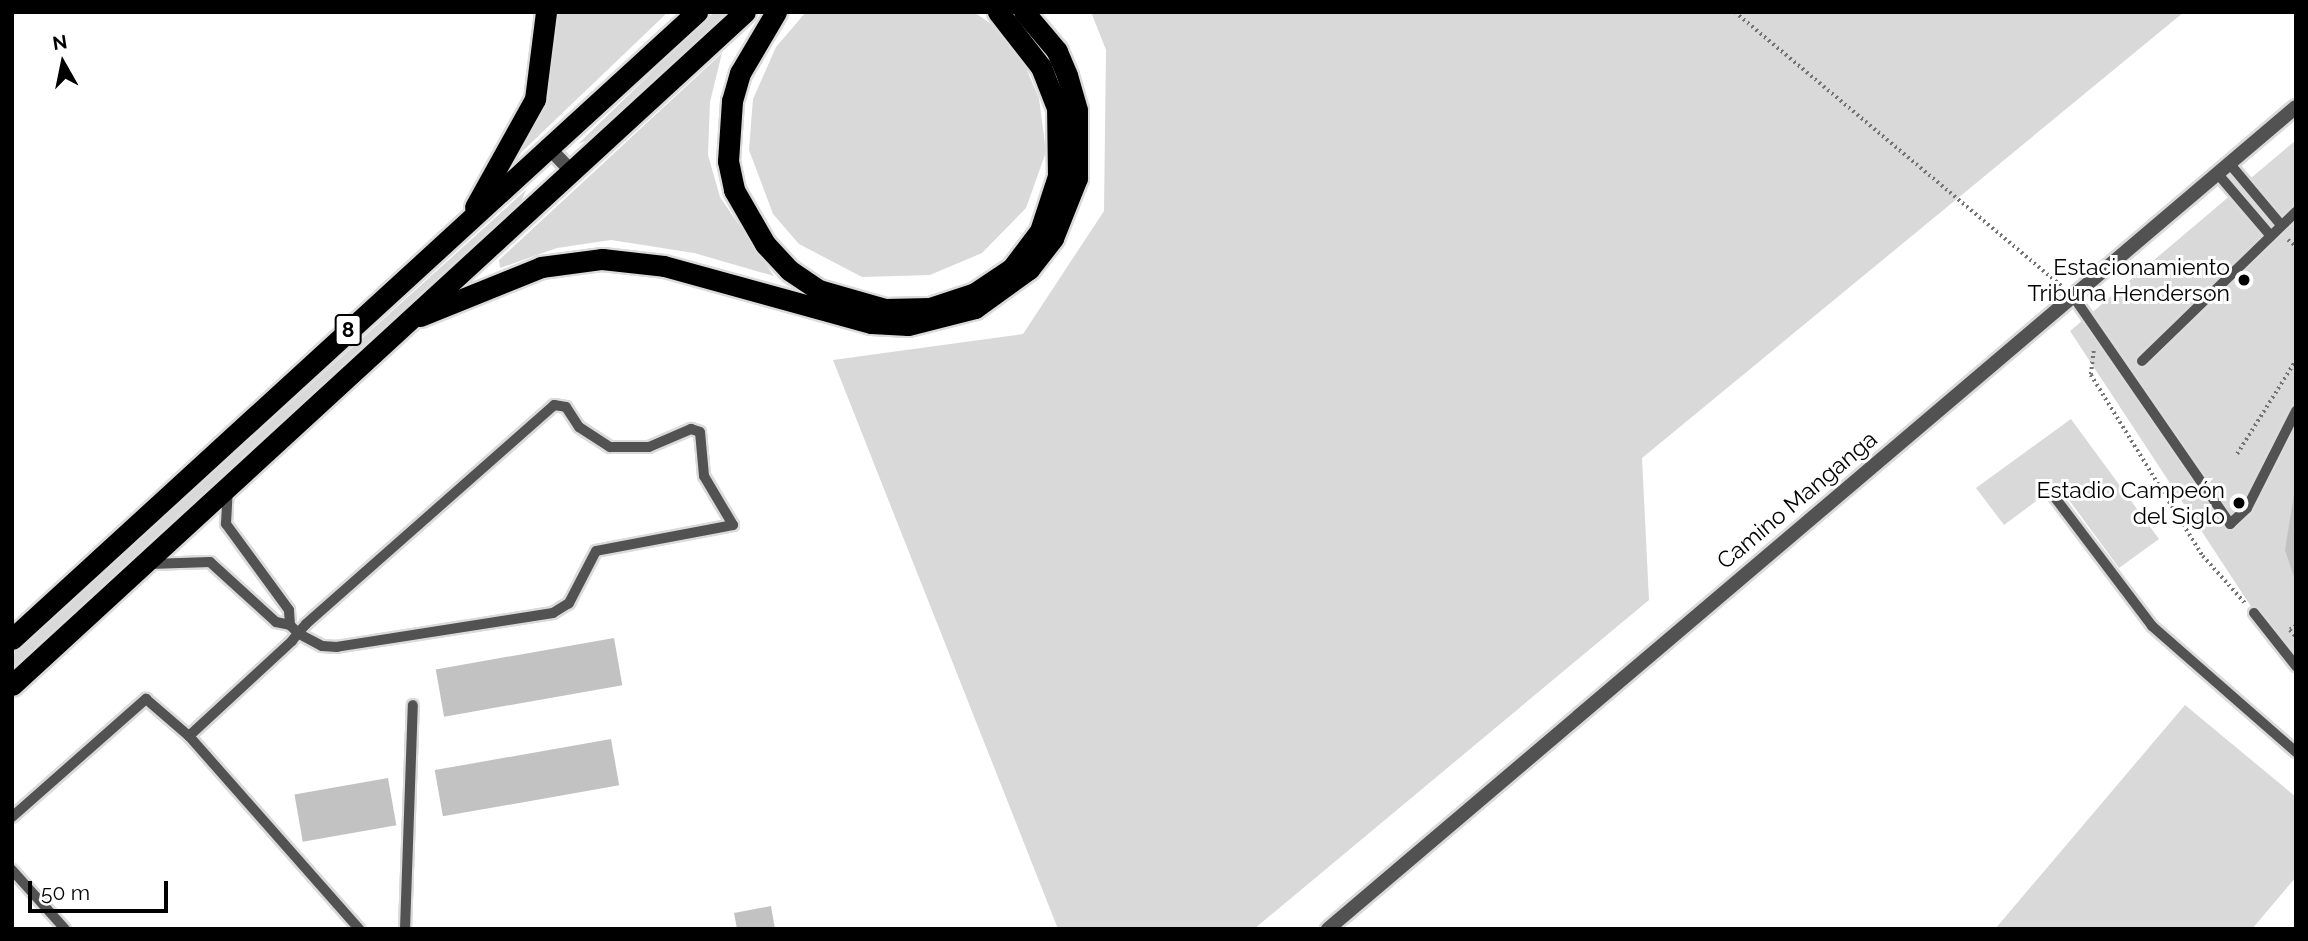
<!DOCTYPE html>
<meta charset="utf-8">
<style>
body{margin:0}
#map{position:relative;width:2308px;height:941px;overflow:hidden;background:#fff;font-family:Raleway,sans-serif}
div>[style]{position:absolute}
.green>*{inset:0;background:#d9d9d9}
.building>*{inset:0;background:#c2c2c2;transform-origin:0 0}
.path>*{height:3.5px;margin-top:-1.75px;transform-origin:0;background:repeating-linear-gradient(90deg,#747474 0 2px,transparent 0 5.5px)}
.roads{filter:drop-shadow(2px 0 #dbdbdb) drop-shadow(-2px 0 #dbdbdb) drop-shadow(0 2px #dbdbdb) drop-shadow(0 -2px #dbdbdb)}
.lane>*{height:10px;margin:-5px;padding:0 5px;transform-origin:5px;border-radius:5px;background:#525252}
.street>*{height:14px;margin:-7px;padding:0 7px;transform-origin:7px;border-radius:7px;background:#525252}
.highway>*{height:21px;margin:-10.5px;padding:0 10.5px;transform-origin:10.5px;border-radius:10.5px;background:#000}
.dots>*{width:19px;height:19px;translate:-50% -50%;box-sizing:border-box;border:4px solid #fff;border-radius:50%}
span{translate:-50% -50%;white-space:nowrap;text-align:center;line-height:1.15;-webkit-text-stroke:6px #fff;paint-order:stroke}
.shield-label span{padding:2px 5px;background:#fff;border:2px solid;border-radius:5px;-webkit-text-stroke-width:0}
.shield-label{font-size:21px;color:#000;font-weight:700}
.poi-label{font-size:23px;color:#000}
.right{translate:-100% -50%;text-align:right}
.street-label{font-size:23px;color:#000}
.frame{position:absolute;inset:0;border:14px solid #000;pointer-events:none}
.north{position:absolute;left:28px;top:28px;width:70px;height:70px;-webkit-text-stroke:5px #fff;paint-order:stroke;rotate:351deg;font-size:19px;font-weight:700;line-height:28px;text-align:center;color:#000}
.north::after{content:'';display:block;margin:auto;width:24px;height:32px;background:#000;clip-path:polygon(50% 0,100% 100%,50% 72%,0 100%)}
.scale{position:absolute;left:28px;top:881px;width:140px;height:32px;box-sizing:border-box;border:4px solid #000;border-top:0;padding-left:9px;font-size:21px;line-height:24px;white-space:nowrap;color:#000;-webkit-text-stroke:5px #fff;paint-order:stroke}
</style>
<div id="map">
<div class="green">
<i style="clip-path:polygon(553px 12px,668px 12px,509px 164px,540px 106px)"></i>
<i style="clip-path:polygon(714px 12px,732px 12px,594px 138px,578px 144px)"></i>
<i style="clip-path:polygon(806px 12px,974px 12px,1014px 40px,1039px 98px,1046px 152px,1026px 208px,982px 253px,930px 275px,862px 277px,799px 244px,773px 214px,749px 150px,753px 99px,776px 47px)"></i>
<i style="clip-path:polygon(1091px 12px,2184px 12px,1642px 458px,1649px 600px,1254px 929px,1058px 929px,833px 360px,1023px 334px,1104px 211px,1106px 50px)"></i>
<i style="clip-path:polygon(722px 53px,710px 102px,708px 155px,720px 197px,774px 276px,694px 253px,611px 240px,557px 248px,500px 268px,499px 260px)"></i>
<i style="clip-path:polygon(2296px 140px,2296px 675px,2070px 331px)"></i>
<i style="clip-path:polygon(526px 190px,520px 204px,12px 669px,12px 655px)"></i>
<i style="clip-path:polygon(2071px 419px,2159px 539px,2119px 568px,2058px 485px,2004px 525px,1976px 488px)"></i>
<i style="clip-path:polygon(2185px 705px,2296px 797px,2296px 877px,2252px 929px,1995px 929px)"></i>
</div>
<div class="building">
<i style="clip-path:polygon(2296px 482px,2296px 580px,2295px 580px,2285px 550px)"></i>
<i style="left:614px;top:638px;width:48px;height:181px;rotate:80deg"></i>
<i style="left:611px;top:739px;width:47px;height:179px;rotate:80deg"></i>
<i style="left:388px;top:778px;width:48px;height:95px;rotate:80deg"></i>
<i style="clip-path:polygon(771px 906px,775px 929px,737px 929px,734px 913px)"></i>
</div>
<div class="path">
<i style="left:1735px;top:12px;width:426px;rotate:40deg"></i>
<i style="left:2288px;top:240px;width:10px;rotate:37deg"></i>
<i style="left:2094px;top:351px;width:24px;rotate:97deg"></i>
<i style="left:2091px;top:375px;width:213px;rotate:58.3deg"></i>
<i style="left:2203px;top:556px;width:63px;rotate:48.2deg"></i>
<i style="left:2237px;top:454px;width:111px;rotate:-57.9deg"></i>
<i style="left:2296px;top:626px;width:7px;rotate:146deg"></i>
<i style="left:2290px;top:630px;width:9px;rotate:49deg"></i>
</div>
<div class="roads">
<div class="lane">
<i style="left:2229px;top:163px;width:81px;rotate:50deg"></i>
<i style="left:2217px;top:173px;width:82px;rotate:49.5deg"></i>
<i style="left:2073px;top:296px;width:277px;rotate:55.4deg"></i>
<i style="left:2230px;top:524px;width:23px;rotate:-43deg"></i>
<i style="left:2247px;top:508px;width:109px;rotate:-63.2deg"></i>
<i style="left:2142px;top:361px;width:214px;rotate:-44.1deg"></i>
<i style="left:2050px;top:491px;width:169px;rotate:52.9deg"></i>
<i style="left:2152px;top:626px;width:191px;rotate:41.2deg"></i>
<i style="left:150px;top:564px;width:60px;rotate:-1.9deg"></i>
<i style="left:210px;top:562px;width:89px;rotate:42.3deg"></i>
<i style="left:276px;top:622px;width:14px;rotate:12deg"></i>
<i style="left:2254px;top:613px;width:68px;rotate:51.6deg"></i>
<i style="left:189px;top:736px;width:140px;rotate:-42.7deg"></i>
<i style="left:292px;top:641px;width:10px;rotate:-53deg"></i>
<i style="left:298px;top:633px;width:12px;rotate:-48deg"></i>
<i style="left:306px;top:624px;width:331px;rotate:-41.4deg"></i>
<i style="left:554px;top:405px;width:12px;rotate:9deg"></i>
<i style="left:566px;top:407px;width:24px;rotate:57deg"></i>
<i style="left:579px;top:427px;width:37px;rotate:33deg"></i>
<i style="left:610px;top:447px;width:39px"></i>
<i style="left:649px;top:447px;width:46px;rotate:-23.2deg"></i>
<i style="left:691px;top:429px;width:9px;rotate:18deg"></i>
<i style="left:700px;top:432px;width:44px;rotate:84.8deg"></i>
<i style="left:704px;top:476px;width:57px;rotate:59.4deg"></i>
<i style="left:733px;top:525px;width:139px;rotate:169.3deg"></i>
<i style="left:596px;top:551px;width:59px;rotate:117.4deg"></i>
<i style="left:569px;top:603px;width:19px;rotate:148deg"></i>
<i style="left:553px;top:613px;width:219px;rotate:171.1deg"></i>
<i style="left:337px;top:647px;width:15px;rotate:-176deg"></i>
<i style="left:322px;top:646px;width:27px;rotate:-152deg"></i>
<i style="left:298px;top:633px;width:11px;rotate:-135deg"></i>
<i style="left:290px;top:625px;width:15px;rotate:-94deg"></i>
<i style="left:289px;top:610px;width:107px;rotate:-126.2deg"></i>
<i style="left:226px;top:524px;width:33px;rotate:-87deg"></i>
<i style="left:12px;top:817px;width:179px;rotate:-41.4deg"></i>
<i style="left:146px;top:699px;width:57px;rotate:40.7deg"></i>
<i style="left:189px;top:736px;width:257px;rotate:48.6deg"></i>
<i style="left:12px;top:870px;width:79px;rotate:48.1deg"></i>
<i style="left:405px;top:929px;width:224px;rotate:-88deg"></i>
</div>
<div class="street">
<i style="left:549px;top:148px;width:33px;rotate:46deg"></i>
<i style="left:1328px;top:929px;width:1270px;rotate:-40.34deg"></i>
</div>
<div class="highway">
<i style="left:776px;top:12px;width:71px;rotate:120.5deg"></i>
<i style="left:740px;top:73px;width:29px;rotate:106deg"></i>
<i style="left:732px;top:101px;width:60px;rotate:93.8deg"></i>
<i style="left:728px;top:161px;width:30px;rotate:78deg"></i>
<i style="left:734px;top:190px;width:62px;rotate:60.1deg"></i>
<i style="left:765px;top:244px;width:35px;rotate:47deg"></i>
<i style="left:789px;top:270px;width:36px;rotate:34deg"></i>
<i style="left:819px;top:290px;width:69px;rotate:16.1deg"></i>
<i style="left:885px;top:309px;width:45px;rotate:-1.3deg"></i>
<i style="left:930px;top:308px;width:47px;rotate:-18.4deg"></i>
<i style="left:975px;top:293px;width:45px;rotate:-34deg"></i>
<i style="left:1012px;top:268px;width:46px;rotate:-52.9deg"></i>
<i style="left:1040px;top:231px;width:58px;rotate:-71.9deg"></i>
<i style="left:1058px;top:176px;width:68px;rotate:-90.8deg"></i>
<i style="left:1057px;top:108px;width:44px;rotate:-111.3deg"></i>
<i style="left:1041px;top:67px;width:70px;rotate:-128deg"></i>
<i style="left:475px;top:207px;width:124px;rotate:-60.9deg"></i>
<i style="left:535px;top:99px;width:88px;rotate:-82.8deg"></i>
<i style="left:420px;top:316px;width:131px;rotate:-22deg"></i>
<i style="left:541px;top:267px;width:62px;rotate:-7.5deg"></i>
<i style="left:602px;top:259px;width:62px;rotate:6.4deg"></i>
<i style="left:664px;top:266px;width:215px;rotate:15.4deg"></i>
<i style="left:871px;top:323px;width:37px;rotate:3deg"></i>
<i style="left:908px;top:325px;width:69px;rotate:-14.2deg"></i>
<i style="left:975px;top:308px;width:67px;rotate:-35.8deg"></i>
<i style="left:1029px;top:269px;width:39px;rotate:-52deg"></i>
<i style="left:1053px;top:238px;width:65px;rotate:-68.2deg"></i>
<i style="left:1077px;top:178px;width:68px;rotate:-90deg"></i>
<i style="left:1077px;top:110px;width:36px;rotate:-106deg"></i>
<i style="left:1067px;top:75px;width:26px;rotate:-113deg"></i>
<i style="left:1057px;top:51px;width:51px;rotate:-130.2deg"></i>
<i style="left:12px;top:639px;width:929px;rotate:-42.47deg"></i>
<i style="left:12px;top:685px;width:995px;rotate:-42.56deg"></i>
</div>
</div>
<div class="dots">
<i style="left:2244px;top:280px;background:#000"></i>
<i style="left:2239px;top:503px;background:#000"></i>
</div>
<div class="shield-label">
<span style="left:348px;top:330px">8</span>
</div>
<div class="poi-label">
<span class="right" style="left:2230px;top:280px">Estacionamiento<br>Tribuna Henderson</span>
<span class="right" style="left:2225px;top:503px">Estadio Campeón<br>del Siglo</span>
</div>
<div class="street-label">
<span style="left:1797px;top:500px;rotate:-40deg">Camino Manganga</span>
</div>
<div class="frame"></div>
<div class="north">N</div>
<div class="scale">50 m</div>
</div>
